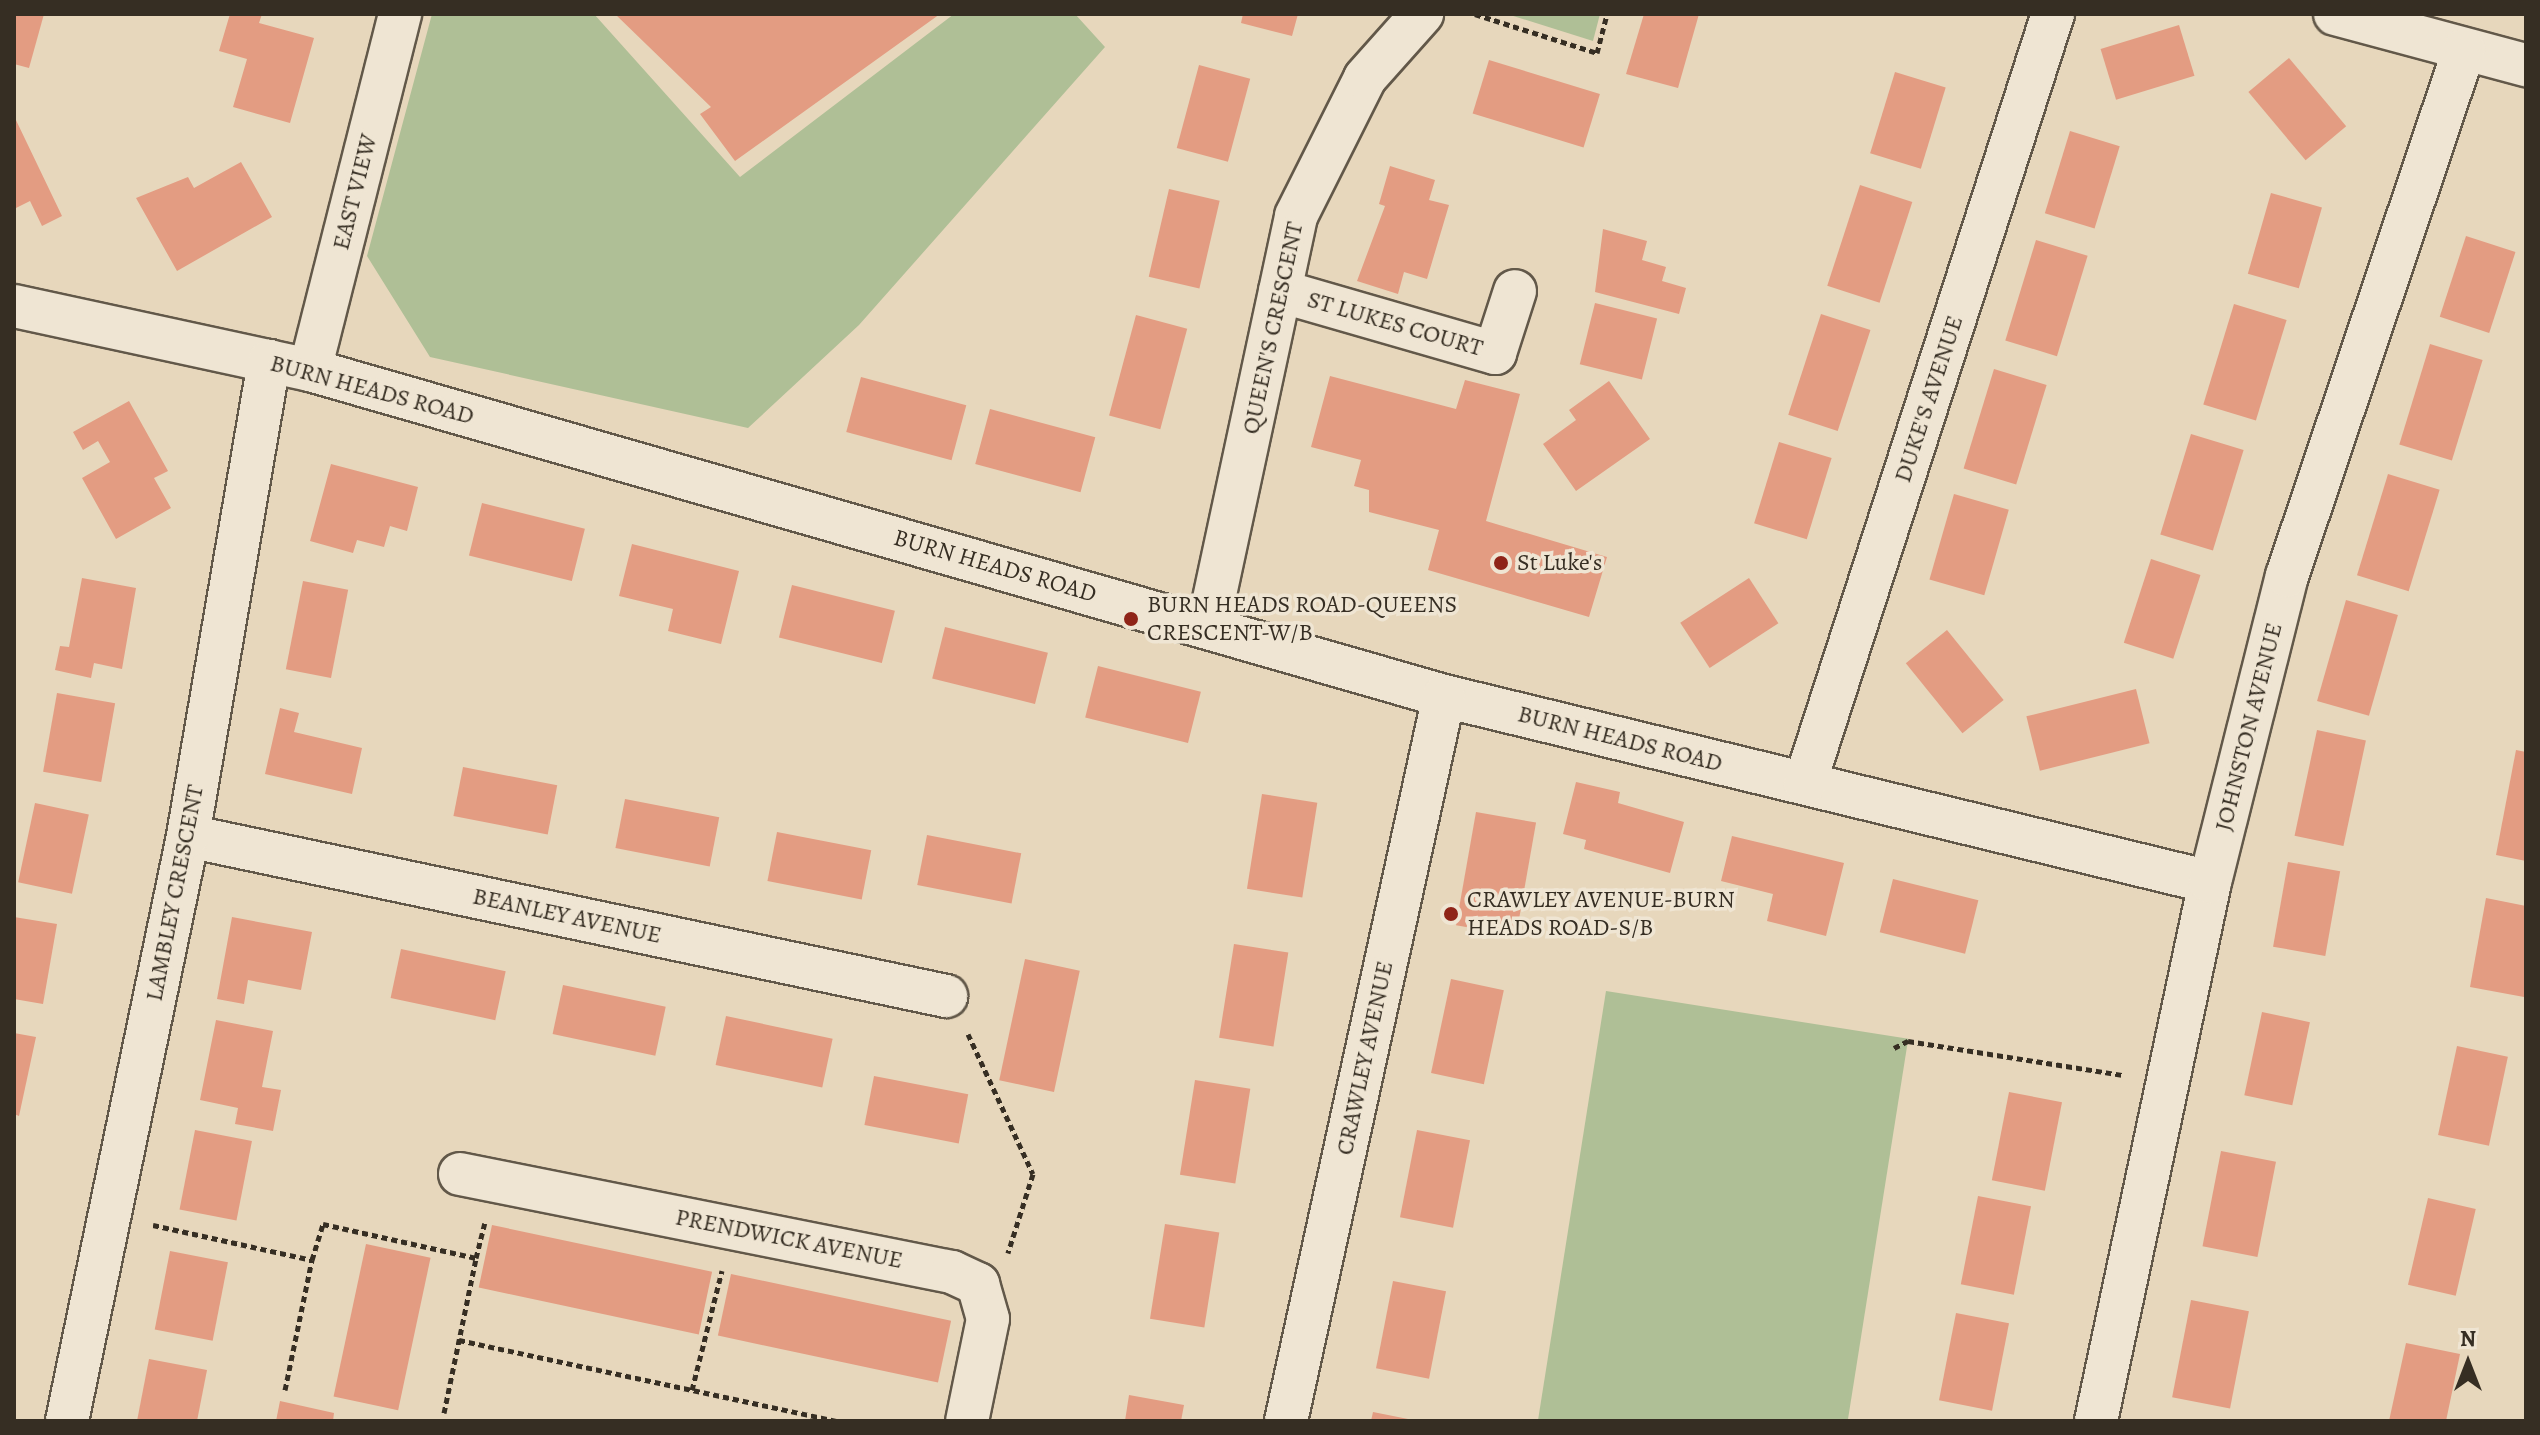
<!DOCTYPE html>
<style>
body{margin:0}
#map{position:relative;width:2540px;height:1435px;overflow:hidden;background:#e7d7bc;font-family:Alegreya,serif}
div>[style]{position:absolute}
.green>*{inset:0;background:#afbf96;transform-origin:0 0}
.building>*{inset:0;background:#e39c82;transform-origin:0 0}
.path>*{height:5px;margin-top:-2.5px;transform-origin:0;background:repeating-linear-gradient(90deg,#362e23 0 6px,transparent 0 10px)}
.roads{filter:drop-shadow(2px 0 #625849) drop-shadow(-2px 0 #625849) drop-shadow(0 2px #625849) drop-shadow(0 -2px #625849)}
.minor>*{height:42px;margin:-21px;padding:0 21px;transform-origin:21px;border-radius:21px;background:#efe5d3}
.dots>*{width:22px;height:22px;translate:-50% -50%;box-sizing:border-box;border:4px solid #efe5d3;border-radius:50%}
span{translate:-50% -50%;white-space:nowrap;text-align:center;line-height:1.15;-webkit-text-stroke:7px #efe5d3;paint-order:stroke}
.street-label{font-size:24px;color:#362e23}
.poi-label{font-size:24px;color:#362e23}
.left{translate:0 -50%;text-align:left}
.frame{position:absolute;inset:0;border:16px solid #362e23;pointer-events:none}
.north{position:absolute;left:2428px;top:1323px;width:80px;height:80px;-webkit-text-stroke:6px #efe5d3;paint-order:stroke;rotate:0deg;font-size:22px;font-weight:700;line-height:32px;text-align:center;color:#362e23}
.north::after{content:'';display:block;margin:auto;width:28px;height:36px;background:#362e23;clip-path:polygon(50% 0,100% 100%,50% 72%,0 100%)}
</style>
<div id="map">
<div class="green">
<i style="clip-path:polygon(432px 14px,594px 14px,740px 177px,954px 14px,1075px 14px,1105px 47px,859px 325px,748px 428px,430px 357px,367px 256px)"></i>
<i style="clip-path:polygon(1507px 14px,1600px 14px,1593px 41px)"></i>
<i style="left:1606px;top:991px;width:306px;height:437px;rotate:9deg"></i>
</div>
<div class="building">
<i style="clip-path:polygon(14px 14px,44px 14px,29px 68px,14px 64px)"></i>
<i style="clip-path:polygon(230px 14px,262px 14px,259px 23px,314px 38px,290px 123px,233px 107px,247px 59px,219px 51px)"></i>
<i style="clip-path:polygon(615px 14px,940px 14px,735px 161px,700px 114px,711px 107px)"></i>
<i style="clip-path:polygon(1243px 14px,1298px 14px,1292px 36px,1241px 23px)"></i>
<i style="clip-path:polygon(1644px 14px,1699px 14px,1678px 88px,1626px 74px)"></i>
<i style="left:2179px;top:25px;width:53px;height:82px;rotate:73deg"></i>
<i style="left:2289px;top:58px;width:89px;height:53px;rotate:50deg"></i>
<i style="left:1489px;top:60px;width:116px;height:56px;rotate:17deg"></i>
<i style="left:1199px;top:65px;width:53px;height:86px;rotate:15deg"></i>
<i style="left:1895px;top:72px;width:53px;height:85px;rotate:17deg"></i>
<i style="clip-path:polygon(14px 116px,62px 216px,42px 226px,30px 201px,14px 209px)"></i>
<i style="left:2070px;top:131px;width:52px;height:86px;rotate:17deg"></i>
<i style="clip-path:polygon(241px 162px,272px 217px,177px 271px,136px 198px,188px 177px,194px 188px)"></i>
<i style="clip-path:polygon(1390px 166px,1435px 180px,1429px 200px,1449px 205px,1427px 279px,1404px 272px,1398px 294px,1357px 281px,1385px 206px,1379px 204px)"></i>
<i style="left:1860px;top:185px;width:55px;height:106px;rotate:18deg"></i>
<i style="left:1169px;top:189px;width:52px;height:90px;rotate:13deg"></i>
<i style="left:2271px;top:193px;width:53px;height:84px;rotate:16deg"></i>
<i style="clip-path:polygon(1603px 229px,1647px 241px,1642px 260px,1666px 267px,1662px 281px,1686px 288px,1679px 314px,1595px 292px)"></i>
<i style="left:2466px;top:236px;width:52px;height:85px;rotate:18deg"></i>
<i style="left:2036px;top:240px;width:54px;height:105px;rotate:17deg"></i>
<i style="left:1595px;top:303px;width:64px;height:63px;rotate:14deg"></i>
<i style="left:2234px;top:304px;width:55px;height:105px;rotate:17deg"></i>
<i style="left:1821px;top:314px;width:52px;height:106px;rotate:18deg"></i>
<i style="left:1136px;top:315px;width:53px;height:104px;rotate:15deg"></i>
<i style="left:2430px;top:344px;width:55px;height:105px;rotate:17deg"></i>
<i style="left:1994px;top:369px;width:55px;height:104px;rotate:17deg"></i>
<i style="clip-path:polygon(1330px 376px,1456px 409px,1465px 380px,1520px 394px,1486px 521px,1607px 557px,1589px 617px,1428px 570px,1439px 530px,1369px 512px,1369px 490px,1354px 486px,1361px 460px,1311px 447px)"></i>
<i style="left:861px;top:377px;width:109px;height:57px;rotate:15deg"></i>
<i style="clip-path:polygon(1609px 381px,1650px 439px,1576px 491px,1543px 444px,1576px 420px,1569px 410px)"></i>
<i style="clip-path:polygon(129px 401px,168px 471px,154px 478px,171px 508px,116px 539px,82px 478px,110px 462px,98px 441px,83px 450px,73px 432px)"></i>
<i style="left:990px;top:409px;width:109px;height:57px;rotate:15deg"></i>
<i style="left:2191px;top:434px;width:55px;height:105px;rotate:17deg"></i>
<i style="left:1779px;top:442px;width:55px;height:85px;rotate:17deg"></i>
<i style="clip-path:polygon(331px 464px,418px 487px,407px 531px,390px 526px,384px 547px,357px 540px,353px 553px,310px 541px)"></i>
<i style="left:2388px;top:474px;width:54px;height:106px;rotate:17deg"></i>
<i style="left:1954px;top:494px;width:57px;height:89px;rotate:16deg"></i>
<i style="left:482px;top:503px;width:106px;height:54px;rotate:14deg"></i>
<i style="clip-path:polygon(632px 544px,739px 571px,721px 644px,668px 631px,673px 609px,619px 596px)"></i>
<i style="left:2151px;top:559px;width:52px;height:88px;rotate:18deg"></i>
<i style="clip-path:polygon(82px 578px,136px 588px,122px 669px,94px 663px,91px 678px,55px 670px,60px 646px,69px 647px)"></i>
<i style="left:1749px;top:578px;width:54px;height:82px;rotate:57deg"></i>
<i style="left:303px;top:581px;width:46px;height:90px;rotate:11deg"></i>
<i style="left:792px;top:585px;width:106px;height:54px;rotate:14deg"></i>
<i style="left:2346px;top:600px;width:54px;height:105px;rotate:16deg"></i>
<i style="left:945px;top:627px;width:106px;height:53px;rotate:14deg"></i>
<i style="left:1947px;top:630px;width:90px;height:53px;rotate:51deg"></i>
<i style="left:1098px;top:666px;width:106px;height:53px;rotate:14deg"></i>
<i style="left:2136px;top:689px;width:56px;height:113px;rotate:76deg"></i>
<i style="left:57px;top:693px;width:59px;height:80px;rotate:10deg"></i>
<i style="clip-path:polygon(280px 708px,299px 713px,294px 732px,362px 748px,352px 794px,265px 774px)"></i>
<i style="left:2317px;top:730px;width:50px;height:108px;rotate:12deg"></i>
<i style="clip-path:polygon(2516px 750px,2526px 752px,2526px 861px,2496px 855px)"></i>
<i style="left:463px;top:767px;width:96px;height:50px;rotate:11deg"></i>
<i style="clip-path:polygon(1576px 782px,1620px 792px,1618px 803px,1684px 822px,1670px 873px,1584px 849px,1586px 840px,1563px 834px)"></i>
<i style="left:1262px;top:794px;width:56px;height:96px;rotate:9deg"></i>
<i style="left:625px;top:799px;width:96px;height:50px;rotate:11deg"></i>
<i style="left:35px;top:803px;width:55px;height:81px;rotate:12deg"></i>
<i style="left:1476px;top:812px;width:61px;height:115px;rotate:10deg"></i>
<i style="left:777px;top:832px;width:96px;height:50px;rotate:11deg"></i>
<i style="left:927px;top:835px;width:96px;height:51px;rotate:11deg"></i>
<i style="clip-path:polygon(1732px 836px,1844px 863px,1826px 936px,1767px 921px,1773px 894px,1721px 881px)"></i>
<i style="left:2288px;top:862px;width:53px;height:86px;rotate:10deg"></i>
<i style="left:1893px;top:879px;width:88px;height:55px;rotate:14deg"></i>
<i style="clip-path:polygon(2486px 898px,2526px 906px,2524px 997px,2470px 987px)"></i>
<i style="clip-path:polygon(14px 917px,57px 924px,43px 1004px,14px 999px)"></i>
<i style="clip-path:polygon(232px 917px,312px 932px,301px 990px,248px 980px,244px 1004px,217px 999px)"></i>
<i style="left:1234px;top:944px;width:55px;height:95px;rotate:9deg"></i>
<i style="left:401px;top:949px;width:107px;height:50px;rotate:12deg"></i>
<i style="left:1025px;top:959px;width:56px;height:124px;rotate:12deg"></i>
<i style="left:1451px;top:979px;width:54px;height:96px;rotate:12deg"></i>
<i style="left:563px;top:985px;width:105px;height:50px;rotate:12deg"></i>
<i style="left:2262px;top:1012px;width:49px;height:85px;rotate:12deg"></i>
<i style="left:726px;top:1016px;width:109px;height:50px;rotate:12deg"></i>
<i style="clip-path:polygon(216px 1020px,273px 1031px,262px 1087px,281px 1090px,273px 1131px,235px 1124px,238px 1108px,200px 1100px)"></i>
<i style="clip-path:polygon(14px 1033px,36px 1037px,19px 1116px,14px 1114px)"></i>
<i style="left:2457px;top:1046px;width:52px;height:91px;rotate:12deg"></i>
<i style="left:874px;top:1076px;width:96px;height:50px;rotate:11deg"></i>
<i style="left:1195px;top:1080px;width:56px;height:96px;rotate:9deg"></i>
<i style="left:2009px;top:1092px;width:54px;height:90px;rotate:11deg"></i>
<i style="left:195px;top:1130px;width:58px;height:81px;rotate:11deg"></i>
<i style="left:1417px;top:1130px;width:54px;height:89px;rotate:11deg"></i>
<i style="left:2221px;top:1151px;width:56px;height:97px;rotate:11deg"></i>
<i style="left:1978px;top:1196px;width:54px;height:90px;rotate:11deg"></i>
<i style="left:2428px;top:1198px;width:49px;height:89px;rotate:13deg"></i>
<i style="left:1165px;top:1224px;width:55px;height:96px;rotate:9deg"></i>
<i style="left:492px;top:1225px;width:225px;height:64px;rotate:12deg"></i>
<i style="left:366px;top:1244px;width:66px;height:156px;rotate:12deg"></i>
<i style="left:170px;top:1251px;width:59px;height:80px;rotate:11deg"></i>
<i style="left:731px;top:1274px;width:225px;height:63px;rotate:12deg"></i>
<i style="left:1393px;top:1281px;width:54px;height:89px;rotate:11deg"></i>
<i style="left:2191px;top:1300px;width:59px;height:99px;rotate:11deg"></i>
<i style="left:1956px;top:1313px;width:54px;height:89px;rotate:11deg"></i>
<i style="clip-path:polygon(2406px 1343px,2460px 1354px,2446px 1421px,2389px 1421px)"></i>
<i style="clip-path:polygon(149px 1359px,207px 1370px,197px 1421px,137px 1421px)"></i>
<i style="clip-path:polygon(1129px 1395px,1184px 1405px,1181px 1421px,1125px 1421px)"></i>
<i style="clip-path:polygon(280px 1401px,334px 1413px,333px 1421px,276px 1421px)"></i>
<i style="clip-path:polygon(1373px 1412px,1413px 1420px,1413px 1421px,1371px 1421px)"></i>
</div>
<div class="path">
<i style="left:1475px;top:14px;width:128px;rotate:17.7deg"></i>
<i style="left:1597px;top:53px;width:40px;rotate:-75.6deg"></i>
<i style="left:968px;top:1034px;width:154px;rotate:65.1deg"></i>
<i style="left:1033px;top:1174px;width:83px;rotate:107.6deg"></i>
<i style="left:1894px;top:1048px;width:16px;rotate:-27deg"></i>
<i style="left:1908px;top:1041px;width:218px;rotate:9deg"></i>
<i style="left:153px;top:1225px;width:163px;rotate:12.4deg"></i>
<i style="left:312px;top:1260px;width:38px;rotate:-73deg"></i>
<i style="left:323px;top:1224px;width:157px;rotate:12.5deg"></i>
<i style="left:476px;top:1258px;width:36px;rotate:-76deg"></i>
<i style="left:459px;top:1340px;width:387px;rotate:12.1deg"></i>
<i style="left:285px;top:1390px;width:133px;rotate:-78.3deg"></i>
<i style="left:692px;top:1390px;width:123px;rotate:-75.9deg"></i>
<i style="left:444px;top:1413px;width:158px;rotate:-78.3deg"></i>
</div>
<div class="roads">
<div class="minor">
<i style="left:2335px;top:14px;width:198px;rotate:15deg"></i>
<i style="left:1280px;top:291px;width:224px;rotate:16.1deg"></i>
<i style="left:1495px;top:353px;width:65px;rotate:-72.1deg"></i>
<i style="left:14px;top:306px;width:303px;rotate:12.2deg"></i>
<i style="left:310px;top:370px;width:1180px;rotate:16.04deg"></i>
<i style="left:1444px;top:696px;width:788px;rotate:13.65deg"></i>
<i style="left:310px;top:370px;width:367px;rotate:-75.8deg"></i>
<i style="left:1208px;top:627px;width:420px;rotate:-77.9deg"></i>
<i style="left:1296px;top:216px;width:154px;rotate:-63.4deg"></i>
<i style="left:1365px;top:78px;width:86px;rotate:-48.3deg"></i>
<i style="left:1805px;top:783px;width:808px;rotate:-72.13deg"></i>
<i style="left:188px;top:836px;width:775px;rotate:11.92deg"></i>
<i style="left:460px;top:1174px;width:502px;rotate:11.27deg"></i>
<i style="left:952px;top:1272px;width:29px;rotate:25deg"></i>
<i style="left:978px;top:1284px;width:36px;rotate:74deg"></i>
<i style="left:988px;top:1319px;width:104px;rotate:101.6deg"></i>
<i style="left:67px;top:1421px;width:597px;rotate:-78.31deg"></i>
<i style="left:188px;top:836px;width:482px;rotate:-80.3deg"></i>
<i style="left:1286px;top:1421px;width:742px;rotate:-77.71deg"></i>
<i style="left:2096px;top:1421px;width:551px;rotate:-78.06deg"></i>
<i style="left:2210px;top:882px;width:316px;rotate:-75.9deg"></i>
<i style="left:2287px;top:576px;width:555px;rotate:-71.4deg"></i>
</div>
</div>
<div class="dots">
<i style="left:1501px;top:563px;background:#8f2418"></i>
<i style="left:1131px;top:619px;background:#8f2418"></i>
<i style="left:1451px;top:914px;background:#8f2418"></i>
</div>
<div class="street-label">
<span style="left:355px;top:192px;rotate:-76deg">EAST VIEW</span>
<span style="left:1395px;top:324px;rotate:16deg">ST LUKES COURT</span>
<span style="left:1273px;top:328px;rotate:-78deg">QUEEN'S CRESCENT</span>
<span style="left:372px;top:390px;rotate:15deg">BURN HEADS ROAD</span>
<span style="left:1929px;top:399px;rotate:-72deg">DUKE'S AVENUE</span>
<span style="left:995px;top:566px;rotate:16deg">BURN HEADS ROAD</span>
<span style="left:2249px;top:727px;rotate:-76deg">JOHNSTON AVENUE</span>
<span style="left:1620px;top:739px;rotate:14deg">BURN HEADS ROAD</span>
<span style="left:175px;top:893px;rotate:-79deg">LAMBLEY CRESCENT</span>
<span style="left:567px;top:916px;rotate:12deg">BEANLEY AVENUE</span>
<span style="left:1365px;top:1058px;rotate:-78deg">CRAWLEY AVENUE</span>
<span style="left:789px;top:1239px;rotate:11deg">PRENDWICK AVENUE</span>
</div>
<div class="poi-label">
<span class="left" style="left:1517px;top:563px">St Luke's</span>
<span class="left" style="left:1147px;top:619px">BURN HEADS ROAD-QUEENS<br>CRESCENT-W/B</span>
<span class="left" style="left:1467px;top:914px">CRAWLEY AVENUE-BURN<br>HEADS ROAD-S/B</span>
</div>
<div class="frame"></div>
<div class="north">N</div>
</div>
